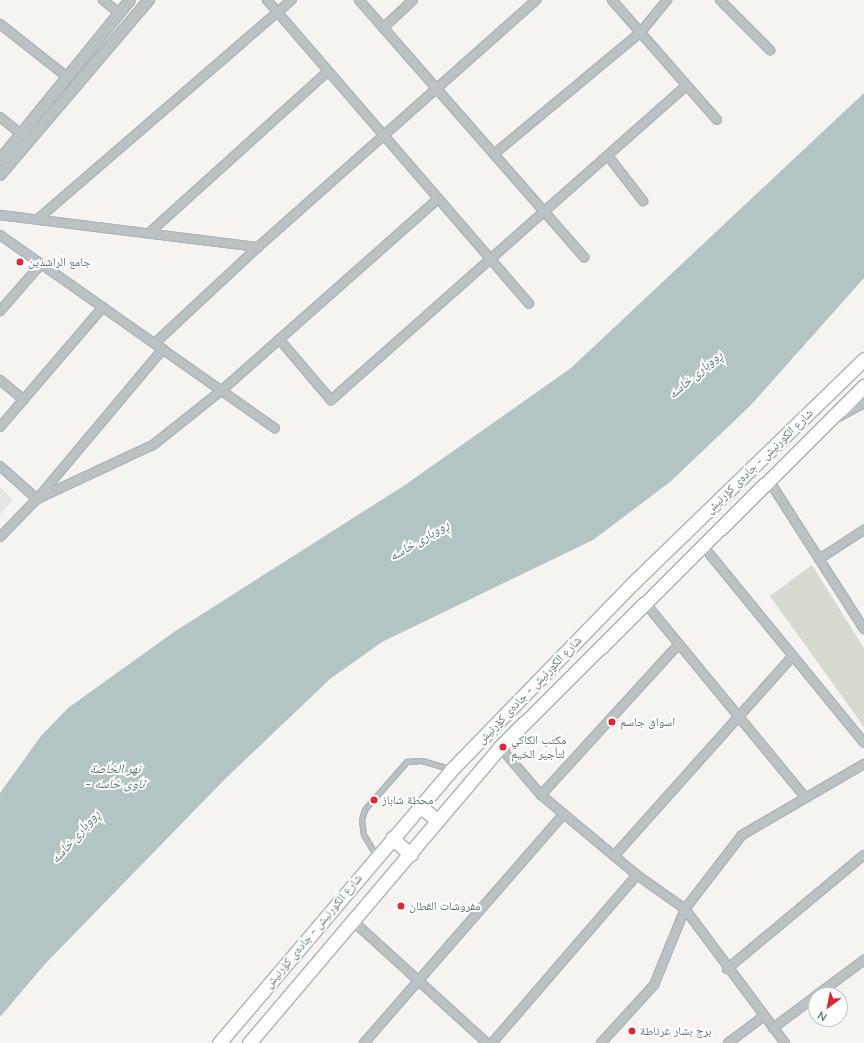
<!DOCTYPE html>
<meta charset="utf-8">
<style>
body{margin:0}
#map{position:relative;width:864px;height:1043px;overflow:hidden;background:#f5f4f1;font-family:Mulish,"Noto Naskh Arabic",sans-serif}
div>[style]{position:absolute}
.built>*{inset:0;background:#e6e6e5}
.green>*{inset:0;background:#d7dad1}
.water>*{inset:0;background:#b2c4c3}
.roads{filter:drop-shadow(1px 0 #adb5b6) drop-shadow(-1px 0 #adb5b6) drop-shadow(0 1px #adb5b6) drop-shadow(0 -1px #adb5b6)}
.service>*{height:4px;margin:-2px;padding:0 2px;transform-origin:2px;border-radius:2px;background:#bbc2c4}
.minor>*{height:8px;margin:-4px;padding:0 4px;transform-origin:4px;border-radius:4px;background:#bbc2c4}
.tertiary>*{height:10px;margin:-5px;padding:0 5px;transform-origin:5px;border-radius:5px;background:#bbc2c4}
.primary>*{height:13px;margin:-6.5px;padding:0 6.5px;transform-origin:6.5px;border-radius:6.5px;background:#fff}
.dots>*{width:11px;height:11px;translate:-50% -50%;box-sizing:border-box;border:2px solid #fff;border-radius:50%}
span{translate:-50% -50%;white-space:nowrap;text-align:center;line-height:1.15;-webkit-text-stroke:4px #fff;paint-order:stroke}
.poi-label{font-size:12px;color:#61797c}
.left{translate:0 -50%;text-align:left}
.street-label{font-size:12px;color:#61797c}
.water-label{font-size:13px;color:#5b7877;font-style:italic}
.north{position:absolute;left:808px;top:987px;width:40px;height:40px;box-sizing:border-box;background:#fff;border:1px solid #c0c9cb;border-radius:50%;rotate:212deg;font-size:11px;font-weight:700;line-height:16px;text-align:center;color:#61797c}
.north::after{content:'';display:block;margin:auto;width:14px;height:18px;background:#de2834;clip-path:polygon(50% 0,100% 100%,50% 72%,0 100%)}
</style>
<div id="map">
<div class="built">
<i style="clip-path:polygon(0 487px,13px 500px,0 515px)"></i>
</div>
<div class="green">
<i style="clip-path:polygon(812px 565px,864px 648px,864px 727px,770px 596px)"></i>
</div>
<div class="water">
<i style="clip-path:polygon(864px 93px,864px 278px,750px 406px,670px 482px,593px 540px,382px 642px,330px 679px,225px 779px,45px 964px,0 1017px,0 793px,41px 736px,68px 708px,174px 632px,405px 485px,571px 368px)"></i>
</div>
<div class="roads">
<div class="service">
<i style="left:376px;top:855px;width:23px;rotate:-121deg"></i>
<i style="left:364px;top:835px;width:15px;rotate:-98deg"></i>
<i style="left:362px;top:820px;width:10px;rotate:-73deg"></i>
<i style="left:365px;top:810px;width:64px;rotate:-48.8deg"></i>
<i style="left:407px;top:762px;width:15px;rotate:-4deg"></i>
<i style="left:422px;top:761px;width:29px;rotate:16deg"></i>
</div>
<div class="minor">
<i style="left:103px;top:0;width:21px;rotate:39deg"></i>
<i style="left:267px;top:0;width:401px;rotate:49.2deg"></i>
<i style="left:359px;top:0;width:342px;rotate:48.8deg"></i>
<i style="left:612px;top:0;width:159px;rotate:48.8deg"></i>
<i style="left:720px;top:0;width:71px;rotate:45deg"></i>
<i style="left:0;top:24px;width:85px;rotate:38.3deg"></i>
<i style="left:383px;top:28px;width:41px;rotate:-43deg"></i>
<i style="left:0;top:117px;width:27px;rotate:39deg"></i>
<i style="left:494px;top:154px;width:190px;rotate:-39.7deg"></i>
<i style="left:640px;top:33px;width:43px;rotate:-50.7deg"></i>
<i style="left:608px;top:156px;width:57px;rotate:52.1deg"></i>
<i style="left:0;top:215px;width:260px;rotate:7.1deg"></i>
<i style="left:258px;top:247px;width:372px;rotate:-41.6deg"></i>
<i style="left:39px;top:218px;width:334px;rotate:-40.8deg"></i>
<i style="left:149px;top:233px;width:240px;rotate:-42.1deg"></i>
<i style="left:0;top:235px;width:336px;rotate:35.1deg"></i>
<i style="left:0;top:311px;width:62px;rotate:-48.9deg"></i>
<i style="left:279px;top:339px;width:80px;rotate:49.6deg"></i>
<i style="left:331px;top:400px;width:474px;rotate:-41.5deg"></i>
<i style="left:155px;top:343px;width:141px;rotate:-43deg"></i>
<i style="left:0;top:380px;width:31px;rotate:40deg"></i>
<i style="left:838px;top:417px;width:30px;rotate:-28deg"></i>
<i style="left:0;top:427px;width:158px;rotate:-49.4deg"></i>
<i style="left:0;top:466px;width:50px;rotate:41.7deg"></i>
<i style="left:37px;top:499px;width:128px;rotate:-25deg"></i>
<i style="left:153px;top:445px;width:88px;rotate:-38.6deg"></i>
<i style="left:222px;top:390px;width:288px;rotate:-41.5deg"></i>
<i style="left:768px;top:479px;width:178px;rotate:57.4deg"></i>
<i style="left:0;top:537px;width:53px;rotate:-45.8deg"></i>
<i style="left:37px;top:499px;width:196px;rotate:-50deg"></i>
<i style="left:703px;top:546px;width:254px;rotate:50.7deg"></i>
<i style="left:819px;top:559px;width:54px;rotate:-32.8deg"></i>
<i style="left:646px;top:604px;width:251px;rotate:50.5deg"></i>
<i style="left:500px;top:747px;width:63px;rotate:49.5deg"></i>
<i style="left:541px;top:795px;width:125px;rotate:39.8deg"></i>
<i style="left:637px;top:875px;width:59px;rotate:35.3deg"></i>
<i style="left:685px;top:909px;width:167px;rotate:53.3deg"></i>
<i style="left:541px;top:795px;width:203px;rotate:-47.6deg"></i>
<i style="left:614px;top:856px;width:268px;rotate:-48.2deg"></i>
<i style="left:354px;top:922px;width:180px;rotate:42.3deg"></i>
<i style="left:727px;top:969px;width:178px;rotate:-39.8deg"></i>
<i style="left:817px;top:995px;width:59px;rotate:-36.7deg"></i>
<i style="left:773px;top:1028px;width:54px;rotate:-36.7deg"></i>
<i style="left:364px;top:1043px;width:304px;rotate:-48.9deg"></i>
<i style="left:492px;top:1043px;width:222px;rotate:-49.2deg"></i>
<i style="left:601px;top:1043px;width:79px;rotate:-47.6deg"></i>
<i style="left:654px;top:985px;width:82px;rotate:-67.8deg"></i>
<i style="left:685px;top:909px;width:93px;rotate:-52.4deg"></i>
<i style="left:742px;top:835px;width:141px;rotate:-30.2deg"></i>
<i style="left:728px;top:1043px;width:45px;rotate:-36.9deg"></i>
</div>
<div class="tertiary">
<i style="left:0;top:160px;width:206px;rotate:-50.9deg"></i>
<i style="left:0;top:175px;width:230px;rotate:-49.6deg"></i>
</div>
<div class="primary">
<i style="left:420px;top:806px;width:23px;rotate:40deg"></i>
<i style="left:392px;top:838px;width:25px;rotate:42deg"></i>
<i style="left:219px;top:1043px;width:360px;rotate:-49.6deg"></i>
<i style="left:452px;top:769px;width:260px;rotate:-45.8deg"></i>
<i style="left:633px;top:583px;width:322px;rotate:-44.1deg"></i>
<i style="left:249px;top:1043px;width:388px;rotate:-49.7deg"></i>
<i style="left:500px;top:747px;width:513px;rotate:-44.76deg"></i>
</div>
</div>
<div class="dots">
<i style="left:20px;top:262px;background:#de2834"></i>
<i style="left:612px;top:722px;background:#de2834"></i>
<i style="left:503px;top:747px;background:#de2834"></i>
<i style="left:374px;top:800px;background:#de2834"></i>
<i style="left:401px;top:906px;background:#de2834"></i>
<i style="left:632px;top:1031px;background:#de2834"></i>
</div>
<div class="poi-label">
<span class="left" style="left:28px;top:262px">جامع الراشدين</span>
<span class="left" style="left:620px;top:722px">اسواق جاسم</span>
<span class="left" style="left:511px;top:747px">مكتب الكاكي<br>لتأجير الخيم</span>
<span class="left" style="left:382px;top:800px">محطة شاباز</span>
<span class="left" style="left:409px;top:906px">مفروشات القطان</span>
<span class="left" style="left:640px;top:1031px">برج بشار غرناطة</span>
</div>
<div class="street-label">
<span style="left:759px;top:461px;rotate:-44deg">شارع الكورنيش - جادەی کۆرنیش</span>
<span style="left:529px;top:690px;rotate:-46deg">شارع الكورنيش - جادەی کۆرنیش</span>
<span style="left:313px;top:931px;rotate:-50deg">شارع الكورنيش - جادەی کۆرنیش</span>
</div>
<div class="water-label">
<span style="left:695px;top:374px;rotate:-41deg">ڕووباری خاسە</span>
<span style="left:419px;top:540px;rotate:-31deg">ڕووباری خاسە</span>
<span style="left:115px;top:776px">نهر الخاصة<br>- ئاوی خاسە</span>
<span style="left:75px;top:836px;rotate:-49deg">ڕووباری خاسە</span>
</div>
<div class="north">N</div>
</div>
